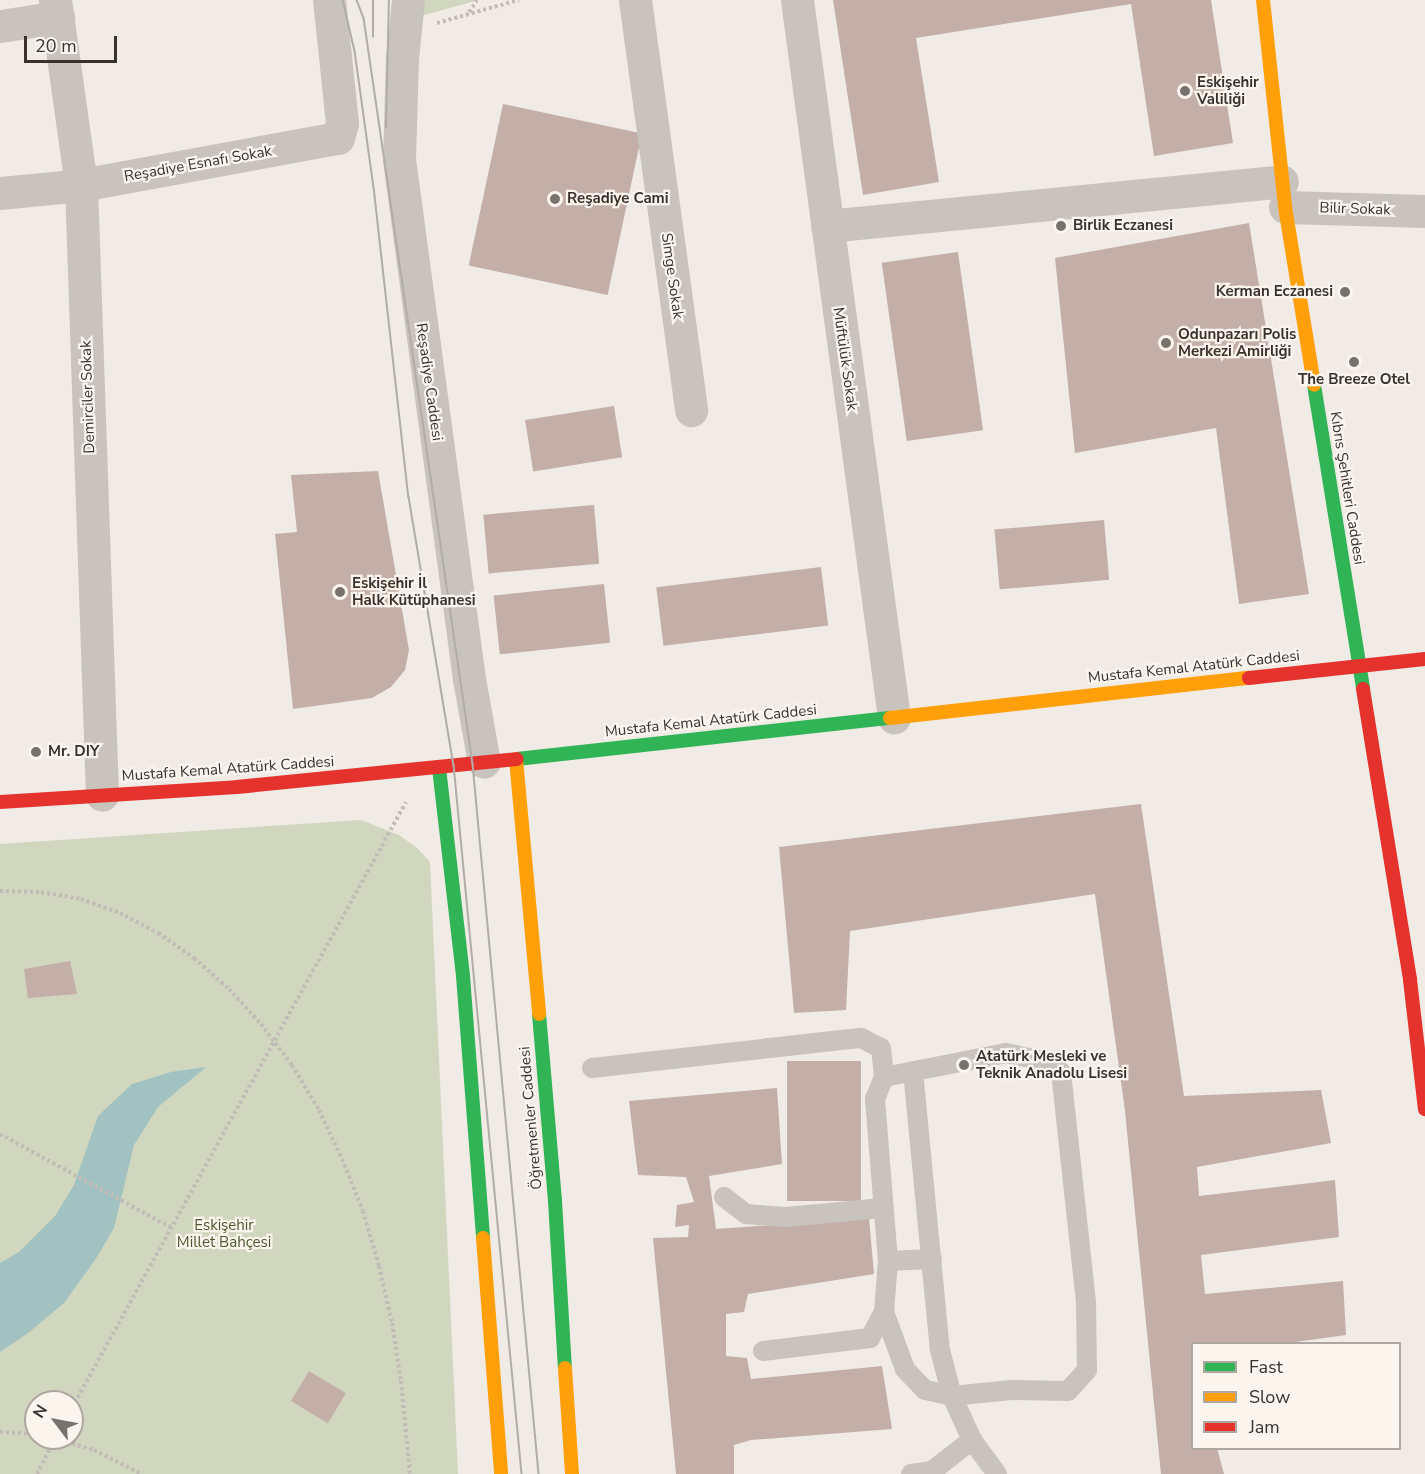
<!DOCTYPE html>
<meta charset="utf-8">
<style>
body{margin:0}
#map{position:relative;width:1425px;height:1474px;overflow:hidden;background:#f0ebe5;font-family:"Nunito Sans",sans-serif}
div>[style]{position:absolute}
.green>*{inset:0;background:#d1d6bf}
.water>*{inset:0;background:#a1c2c1}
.building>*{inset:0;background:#c3afa7;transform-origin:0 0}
.path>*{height:4px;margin-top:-2px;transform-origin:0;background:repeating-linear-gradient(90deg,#c2bbb6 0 3px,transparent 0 6px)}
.lane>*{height:20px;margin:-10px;padding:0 10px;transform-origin:10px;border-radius:10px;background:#c9c3be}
.street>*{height:33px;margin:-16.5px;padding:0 16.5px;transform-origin:16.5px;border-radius:16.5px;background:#c9c3be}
.fast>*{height:14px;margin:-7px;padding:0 7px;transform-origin:7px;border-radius:7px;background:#30b455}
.slow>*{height:14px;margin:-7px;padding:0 7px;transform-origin:7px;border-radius:7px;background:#ff9f0a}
.jam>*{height:14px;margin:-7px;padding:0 7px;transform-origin:7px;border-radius:7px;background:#e5322d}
.tram>*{height:1.5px;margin:-0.75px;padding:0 0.75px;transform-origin:0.75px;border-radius:0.75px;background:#b1aca8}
.dots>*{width:16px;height:16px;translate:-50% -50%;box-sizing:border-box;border:3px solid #fbf5ee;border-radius:50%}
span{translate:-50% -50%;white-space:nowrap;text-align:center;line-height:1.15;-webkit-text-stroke:4.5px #fbf5ee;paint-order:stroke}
.poi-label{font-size:15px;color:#3b302b;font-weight:700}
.left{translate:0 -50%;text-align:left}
.right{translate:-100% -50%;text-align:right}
.street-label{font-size:15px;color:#3b302b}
.park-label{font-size:15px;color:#4a5a2e}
.legend{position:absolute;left:1191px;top:1342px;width:210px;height:108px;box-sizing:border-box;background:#fbf5ee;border:2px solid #aea6a0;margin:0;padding:8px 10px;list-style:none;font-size:18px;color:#3b302b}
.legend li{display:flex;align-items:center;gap:12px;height:30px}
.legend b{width:30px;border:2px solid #aea6a0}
.north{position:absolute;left:24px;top:1390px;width:60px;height:60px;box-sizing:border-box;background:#fbf5ee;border:2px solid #aea6a0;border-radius:50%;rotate:302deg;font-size:16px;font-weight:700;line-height:24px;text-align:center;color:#3b302b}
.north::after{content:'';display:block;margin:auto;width:21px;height:27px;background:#7a716c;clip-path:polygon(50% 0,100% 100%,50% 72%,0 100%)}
.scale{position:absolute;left:24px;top:36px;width:93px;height:27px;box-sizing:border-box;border:3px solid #3b302b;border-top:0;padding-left:8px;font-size:18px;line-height:21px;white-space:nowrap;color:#3b302b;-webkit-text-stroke:4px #fbf5ee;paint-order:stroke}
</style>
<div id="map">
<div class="green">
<i style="clip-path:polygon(420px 0,479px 0,417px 17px)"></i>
<i style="clip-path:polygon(evenodd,361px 820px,399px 835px,417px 848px,430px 862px,458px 1474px,0 1474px,0 844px,361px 820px,36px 1402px,72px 1402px,72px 1438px,36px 1438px,36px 1402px)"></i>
</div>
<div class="water">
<i style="clip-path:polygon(206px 1067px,158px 1107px,134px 1145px,114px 1228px,95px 1260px,64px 1303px,28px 1333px,0 1352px,0 1263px,19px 1252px,55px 1216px,74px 1185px,98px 1116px,132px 1084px,171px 1072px)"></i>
</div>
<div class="building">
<i style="clip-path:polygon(833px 0,1211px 0,1233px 143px,1154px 156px,1131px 4px,916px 38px,939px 182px,863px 195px)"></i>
<i style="left:503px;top:104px;width:142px;height:165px;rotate:12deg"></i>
<i style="clip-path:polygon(1249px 223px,1309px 594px,1239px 604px,1216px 428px,1075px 453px,1055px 258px)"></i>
<i style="left:958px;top:252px;width:180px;height:77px;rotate:82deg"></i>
<i style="left:614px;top:406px;width:52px;height:90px;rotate:81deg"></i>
<i style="clip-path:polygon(378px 471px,409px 650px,405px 670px,391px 687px,372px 698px,293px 709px,275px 534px,297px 532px,291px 475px)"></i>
<i style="left:594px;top:505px;width:59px;height:111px;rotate:85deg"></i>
<i style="left:1104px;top:520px;width:60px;height:110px;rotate:85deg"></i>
<i style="left:821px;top:567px;width:59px;height:166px;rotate:83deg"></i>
<i style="left:604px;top:584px;width:59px;height:111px;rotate:84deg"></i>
<i style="clip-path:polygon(1141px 804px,1184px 1096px,1321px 1090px,1331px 1143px,1197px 1167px,1199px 1196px,1335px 1180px,1339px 1237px,1201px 1255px,1205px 1294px,1343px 1281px,1346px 1335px,1281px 1344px,1192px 1344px,1192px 1448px,1217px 1448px,1224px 1474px,1161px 1474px,1125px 1111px,1095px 894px,850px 931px,846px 1010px,794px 1013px,779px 847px)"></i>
<i style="clip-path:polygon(70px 961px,77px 994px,28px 998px,24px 969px)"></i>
<i style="left:787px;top:1061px;width:74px;height:140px"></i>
<i style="clip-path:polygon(777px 1088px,782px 1164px,709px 1176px,716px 1229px,869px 1218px,874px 1274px,748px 1294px,744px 1312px,726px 1314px,726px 1356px,747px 1358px,751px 1379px,882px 1366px,892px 1429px,751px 1440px,734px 1445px,734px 1474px,676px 1474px,653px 1238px,688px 1237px,689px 1225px,675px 1227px,677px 1205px,694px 1202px,686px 1177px,638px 1175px,629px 1101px)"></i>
<i style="left:309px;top:1371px;width:43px;height:35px;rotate:31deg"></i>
</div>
<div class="path">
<i style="left:469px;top:12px;width:14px;rotate:-56deg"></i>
<i style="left:437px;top:23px;width:85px;rotate:-15.7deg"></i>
<i style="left:0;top:891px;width:41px;rotate:1.4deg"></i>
<i style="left:41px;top:892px;width:41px;rotate:9.9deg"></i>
<i style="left:81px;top:899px;width:41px;rotate:19.7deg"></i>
<i style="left:120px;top:913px;width:43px;rotate:27.8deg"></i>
<i style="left:158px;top:933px;width:44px;rotate:34.8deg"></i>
<i style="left:194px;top:958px;width:47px;rotate:41.5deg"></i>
<i style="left:229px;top:989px;width:47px;rotate:47.6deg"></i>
<i style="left:261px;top:1024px;width:51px;rotate:52.9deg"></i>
<i style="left:292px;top:1065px;width:52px;rotate:59deg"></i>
<i style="left:319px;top:1110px;width:54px;rotate:64.9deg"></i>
<i style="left:342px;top:1159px;width:56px;rotate:68deg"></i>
<i style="left:363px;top:1211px;width:57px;rotate:73.8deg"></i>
<i style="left:379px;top:1266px;width:58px;rotate:77.2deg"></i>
<i style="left:392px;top:1323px;width:59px;rotate:81.2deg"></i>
<i style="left:401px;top:1381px;width:93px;rotate:84.5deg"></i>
<i style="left:0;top:1134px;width:196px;rotate:28.7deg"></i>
<i style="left:72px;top:1408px;width:692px;rotate:-61.14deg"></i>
<i style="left:0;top:1432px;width:36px;rotate:3deg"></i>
<i style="left:55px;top:1438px;width:41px;rotate:17.1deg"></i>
<i style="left:94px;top:1450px;width:54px;rotate:26.6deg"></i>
<i style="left:37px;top:1474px;width:40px;rotate:-63.4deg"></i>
</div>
<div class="lane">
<i style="left:592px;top:1068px;width:271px;rotate:-6.4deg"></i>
<i style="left:861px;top:1038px;width:22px;rotate:27deg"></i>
<i style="left:881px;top:1048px;width:29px;rotate:84deg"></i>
<i style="left:913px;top:1071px;width:280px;rotate:84.5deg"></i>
<i style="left:940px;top:1350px;width:48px;rotate:75.4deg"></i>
<i style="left:952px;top:1396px;width:48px;rotate:65.6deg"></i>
<i style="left:972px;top:1440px;width:42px;rotate:53.7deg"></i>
<i style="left:724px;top:1197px;width:28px;rotate:38deg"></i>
<i style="left:746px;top:1214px;width:40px;rotate:4.3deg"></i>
<i style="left:786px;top:1217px;width:97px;rotate:-5.3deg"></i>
<i style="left:888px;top:1261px;width:44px;rotate:-2.6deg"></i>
<i style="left:763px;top:1351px;width:108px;rotate:-6.9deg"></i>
<i style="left:870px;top:1338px;width:30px;rotate:-62deg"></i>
<i style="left:884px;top:1312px;width:51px;rotate:-85.5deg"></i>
<i style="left:888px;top:1261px;width:163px;rotate:-94.6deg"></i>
<i style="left:875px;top:1099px;width:24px;rotate:-68deg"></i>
<i style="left:884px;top:1077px;width:124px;rotate:-11.1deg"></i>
<i style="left:1006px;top:1053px;width:35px;rotate:12deg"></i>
<i style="left:1040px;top:1060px;width:24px;rotate:30deg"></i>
<i style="left:1061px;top:1072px;width:231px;rotate:83.8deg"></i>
<i style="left:1086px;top:1302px;width:68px;rotate:89.2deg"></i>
<i style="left:1087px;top:1370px;width:28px;rotate:132deg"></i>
<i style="left:1068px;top:1391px;width:57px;rotate:-179deg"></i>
<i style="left:1011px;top:1390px;width:59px;rotate:174.2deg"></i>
<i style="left:952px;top:1396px;width:28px;rotate:-167deg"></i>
<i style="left:925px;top:1390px;width:29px;rotate:-134deg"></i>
<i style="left:905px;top:1369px;width:61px;rotate:-110.2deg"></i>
<i style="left:911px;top:1474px;width:21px;rotate:-8deg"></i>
<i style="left:932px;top:1471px;width:51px;rotate:-37.8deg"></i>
</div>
<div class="street">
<i style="left:55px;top:0;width:187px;rotate:82deg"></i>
<i style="left:81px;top:185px;width:610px;rotate:88.03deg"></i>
<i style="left:408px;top:0;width:58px;rotate:95.9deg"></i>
<i style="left:402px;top:58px;width:101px;rotate:91.7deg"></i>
<i style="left:399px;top:159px;width:525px;rotate:82.33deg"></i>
<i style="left:469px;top:679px;width:84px;rotate:79.8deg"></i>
<i style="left:635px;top:0;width:414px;rotate:82.2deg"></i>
<i style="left:797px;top:0;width:724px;rotate:82.3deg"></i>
<i style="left:0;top:26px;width:59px;rotate:-8.8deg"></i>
<i style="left:0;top:193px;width:81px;rotate:-5.6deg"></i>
<i style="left:81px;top:185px;width:261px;rotate:-10.4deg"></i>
<i style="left:338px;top:138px;width:16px;rotate:-75deg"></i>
<i style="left:342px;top:123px;width:124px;rotate:-96deg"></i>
<i style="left:1285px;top:207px;width:140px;rotate:1.6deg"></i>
<i style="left:827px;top:226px;width:457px;rotate:-5.6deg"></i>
</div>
<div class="fast">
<i style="left:1314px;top:385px;width:308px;rotate:80.8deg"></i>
<i style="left:517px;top:759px;width:375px;rotate:-6.3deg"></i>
<i style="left:439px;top:768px;width:209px;rotate:83.4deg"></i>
<i style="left:463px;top:976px;width:263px;rotate:85.6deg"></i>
<i style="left:539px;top:1014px;width:188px;rotate:85.1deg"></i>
<i style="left:555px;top:1201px;width:167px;rotate:86.6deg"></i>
</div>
<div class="slow">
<i style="left:1263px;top:0;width:208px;rotate:83.9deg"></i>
<i style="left:1285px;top:207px;width:180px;rotate:80.7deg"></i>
<i style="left:890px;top:718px;width:361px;rotate:-6.4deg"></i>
<i style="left:516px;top:759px;width:256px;rotate:84.8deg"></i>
<i style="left:483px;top:1238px;width:237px;rotate:85.6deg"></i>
<i style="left:565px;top:1368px;width:106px;rotate:86.2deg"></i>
</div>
<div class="jam">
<i style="left:1249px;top:678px;width:177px;rotate:-6.2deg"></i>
<i style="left:1363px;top:689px;width:295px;rotate:80.8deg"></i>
<i style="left:1410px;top:980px;width:130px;rotate:83.4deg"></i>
<i style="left:0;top:802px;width:237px;rotate:-3.6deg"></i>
<i style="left:237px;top:787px;width:281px;rotate:-5.7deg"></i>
</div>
<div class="tram">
<i style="left:343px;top:0;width:52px;rotate:76.8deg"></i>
<i style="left:355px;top:51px;width:146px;rotate:82.1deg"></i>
<i style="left:375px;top:196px;width:303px;rotate:83.6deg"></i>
<i style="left:409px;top:497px;width:272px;rotate:80.5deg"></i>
<i style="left:454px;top:765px;width:712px;rotate:84.52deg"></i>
<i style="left:357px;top:0;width:19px;rotate:69deg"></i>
<i style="left:364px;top:18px;width:754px;rotate:81.69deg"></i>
<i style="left:473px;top:764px;width:713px;rotate:84.69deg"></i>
<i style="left:373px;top:37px;width:37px;rotate:-90deg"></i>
<i style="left:386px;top:128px;width:128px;rotate:-88.7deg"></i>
</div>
<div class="dots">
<i style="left:1185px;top:91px;background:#7a716c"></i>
<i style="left:555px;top:199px;background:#7a716c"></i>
<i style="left:1061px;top:226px;background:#7a716c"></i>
<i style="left:1345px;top:292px;background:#7a716c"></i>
<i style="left:1166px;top:343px;background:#7a716c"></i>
<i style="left:1354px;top:362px;background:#7a716c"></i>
<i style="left:340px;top:592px;background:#7a716c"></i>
<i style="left:36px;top:752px;background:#7a716c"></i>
<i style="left:964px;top:1065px;background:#7a716c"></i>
</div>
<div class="poi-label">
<span class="left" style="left:1197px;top:91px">Eskişehir<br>Valiliği</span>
<span class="left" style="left:567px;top:199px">Reşadiye Cami</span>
<span class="left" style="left:1073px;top:226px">Birlik Eczanesi</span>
<span class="right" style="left:1333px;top:292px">Kerman Eczanesi</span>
<span class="left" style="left:1178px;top:343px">Odunpazarı Polis<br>Merkezi Amirliği</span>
<span style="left:1354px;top:380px">The Breeze Otel</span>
<span class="left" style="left:352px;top:592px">Eskişehir İl<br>Halk Kütüphanesi</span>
<span class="left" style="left:48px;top:752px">Mr. DIY</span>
<span class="left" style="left:976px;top:1065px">Atatürk Mesleki ve<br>Teknik Anadolu Lisesi</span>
</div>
<div class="street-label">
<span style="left:198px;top:164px;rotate:-10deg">Reşadiye Esnafı Sokak</span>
<span style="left:1355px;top:209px;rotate:2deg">Bilir Sokak</span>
<span style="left:672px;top:276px;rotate:82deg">Simge Sokak</span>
<span style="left:845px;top:359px;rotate:82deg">Müftülük Sokak</span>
<span style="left:429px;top:382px;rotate:82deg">Reşadiye Caddesi</span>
<span style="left:88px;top:397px;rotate:-92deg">Demirciler Sokak</span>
<span style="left:1347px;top:488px;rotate:81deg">Kıbrıs Şehitleri Caddesi</span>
<span style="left:1194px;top:667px;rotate:-6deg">Mustafa Kemal Atatürk Caddesi</span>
<span style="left:711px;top:721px;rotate:-6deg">Mustafa Kemal Atatürk Caddesi</span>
<span style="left:228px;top:769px;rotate:-4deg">Mustafa Kemal Atatürk Caddesi</span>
<span style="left:531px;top:1118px;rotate:-95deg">Öğretmenler Caddesi</span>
</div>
<div class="park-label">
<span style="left:224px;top:1234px">Eskişehir<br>Millet Bahçesi</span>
</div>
<ul class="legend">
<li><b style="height:8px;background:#30b455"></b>Fast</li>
<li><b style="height:8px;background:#ff9f0a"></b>Slow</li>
<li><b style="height:8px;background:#e5322d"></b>Jam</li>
</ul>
<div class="north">N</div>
<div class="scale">20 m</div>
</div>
